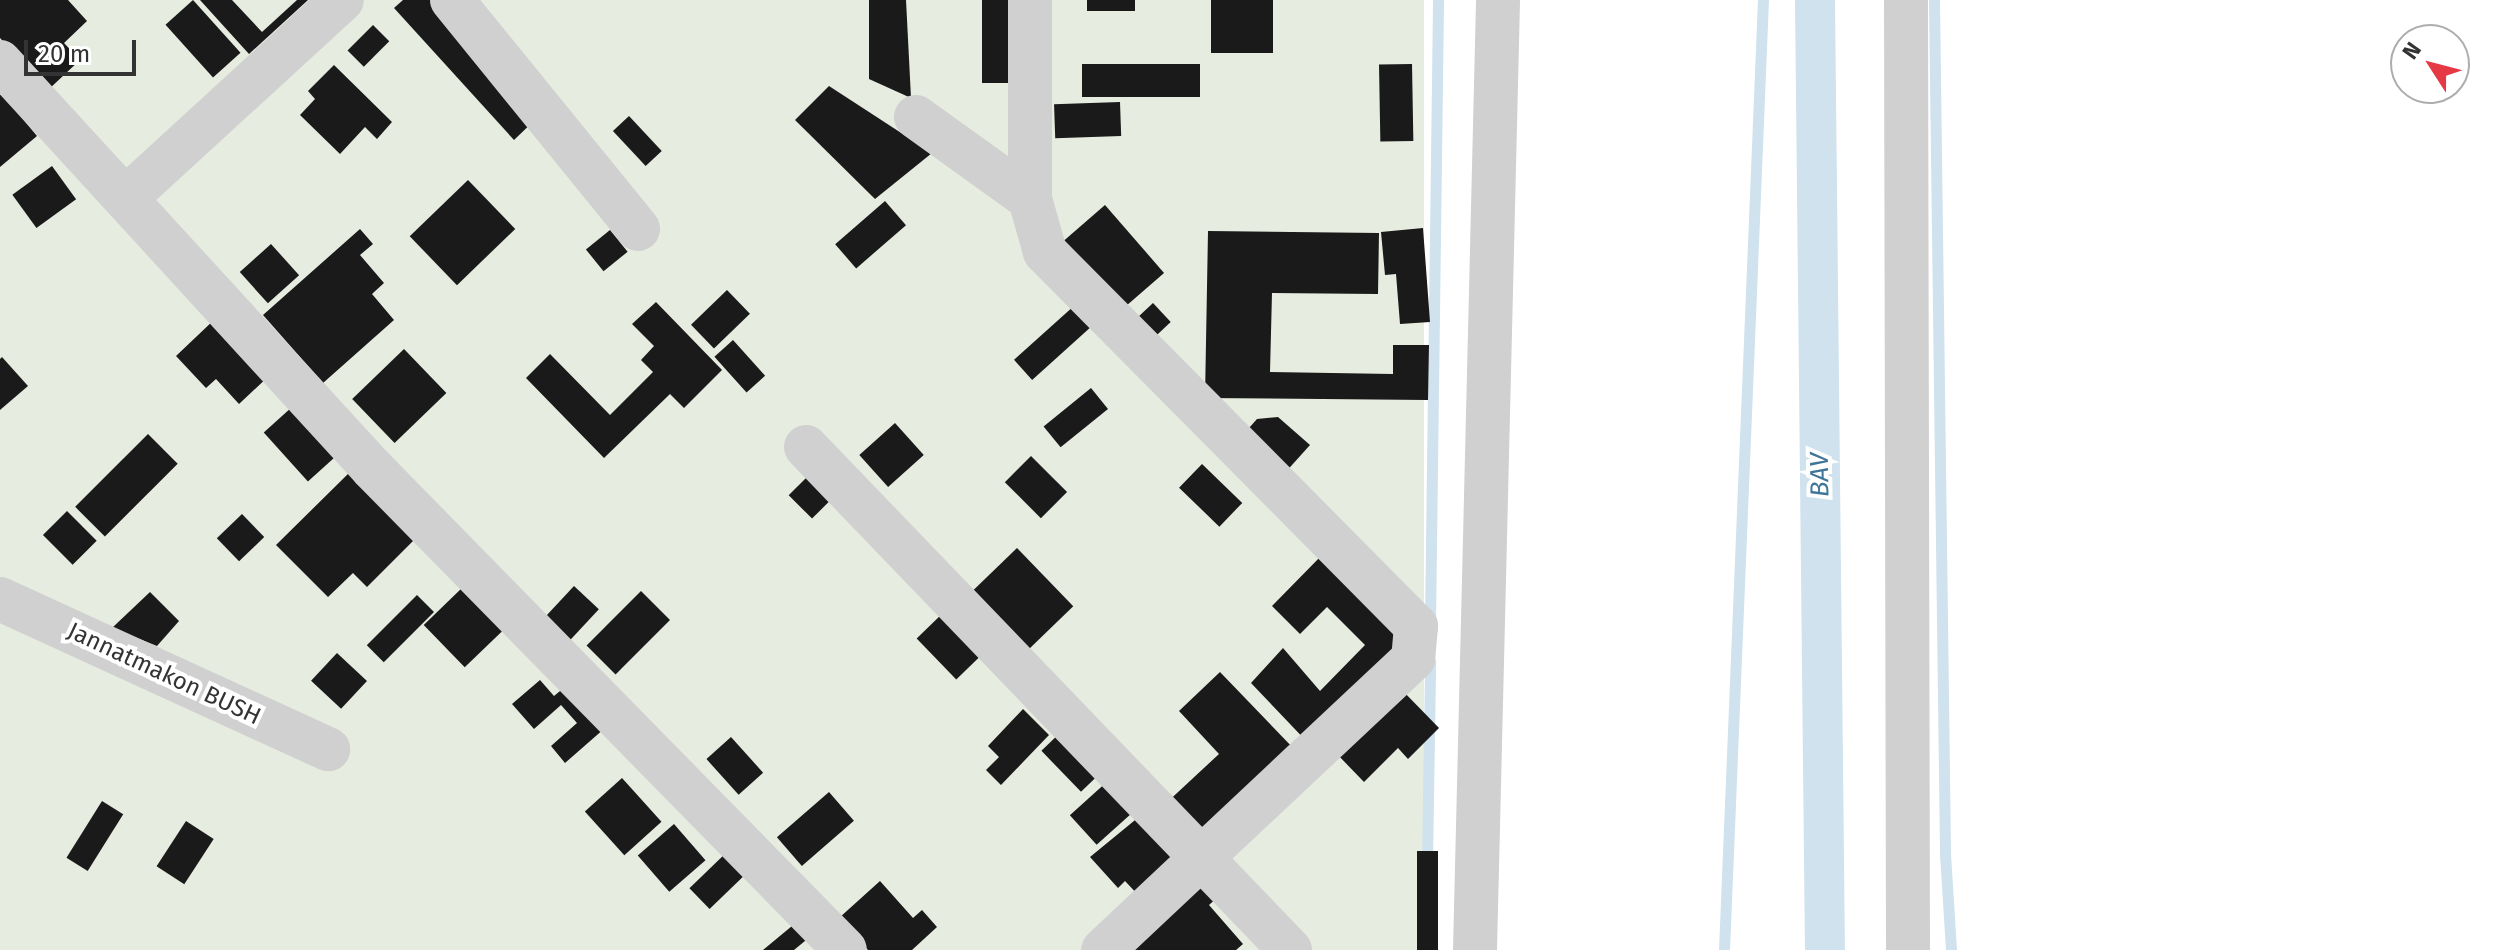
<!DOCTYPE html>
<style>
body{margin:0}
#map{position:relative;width:2494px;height:950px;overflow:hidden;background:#fff;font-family:"Fira Sans",sans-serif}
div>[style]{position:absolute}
.green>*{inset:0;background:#e6ecdf;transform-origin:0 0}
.stream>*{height:11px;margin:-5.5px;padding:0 5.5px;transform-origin:5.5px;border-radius:5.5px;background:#cfe2ee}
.canal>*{height:40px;margin:-20px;padding:0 20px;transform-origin:20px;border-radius:20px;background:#cfe2ee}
.building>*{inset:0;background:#1a1a1a;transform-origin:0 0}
.minor>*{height:44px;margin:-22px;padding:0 22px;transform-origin:22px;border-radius:22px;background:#d0d0d0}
span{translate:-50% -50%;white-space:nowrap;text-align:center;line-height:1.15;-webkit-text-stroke:8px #fff;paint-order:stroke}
.street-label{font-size:24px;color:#333}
.water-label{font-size:26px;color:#3f7597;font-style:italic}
.north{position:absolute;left:2390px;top:24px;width:80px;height:80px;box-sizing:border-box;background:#fff;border:2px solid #adadad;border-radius:50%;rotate:306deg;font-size:22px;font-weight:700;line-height:32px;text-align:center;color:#333}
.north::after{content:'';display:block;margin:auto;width:28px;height:36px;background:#e63946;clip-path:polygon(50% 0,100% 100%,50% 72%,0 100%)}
.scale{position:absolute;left:24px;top:40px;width:112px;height:36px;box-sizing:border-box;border:4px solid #333;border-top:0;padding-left:10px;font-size:24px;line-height:28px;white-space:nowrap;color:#333;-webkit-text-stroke:6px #fff;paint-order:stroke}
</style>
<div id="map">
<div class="green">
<i style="left:0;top:0;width:1424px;height:950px"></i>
</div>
<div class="stream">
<i style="left:1934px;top:0;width:854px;rotate:89.26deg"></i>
<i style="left:1945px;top:854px;width:96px;rotate:86.4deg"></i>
<i style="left:1430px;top:623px;width:623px;rotate:-89.26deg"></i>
<i style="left:1427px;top:863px;width:202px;rotate:-89.1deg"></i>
<i style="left:1724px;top:950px;width:951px;rotate:-87.65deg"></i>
</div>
<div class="canal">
<i style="left:1815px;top:0;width:950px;rotate:89.4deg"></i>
</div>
<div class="building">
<i style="clip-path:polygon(0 0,68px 0,87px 21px,64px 43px,80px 60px,48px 90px,0 38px)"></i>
<i style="left:193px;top:0;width:71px;height:37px;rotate:48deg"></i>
<i style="clip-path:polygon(200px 0,232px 0,262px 32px,297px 0,308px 0,249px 54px)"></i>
<i style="clip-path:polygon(403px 0,434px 0,539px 116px,514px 140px,394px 8px)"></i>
<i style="clip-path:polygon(869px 0,906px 0,911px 98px,869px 79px)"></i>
<i style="left:1018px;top:0;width:83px;height:36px;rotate:90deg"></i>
<i style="left:1087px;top:0;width:48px;height:11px"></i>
<i style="left:1211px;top:0;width:62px;height:53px"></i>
<i style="left:373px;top:25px;width:23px;height:36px;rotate:45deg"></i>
<i style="left:1082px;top:64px;width:118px;height:33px"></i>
<i style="left:1412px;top:64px;width:77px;height:33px;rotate:89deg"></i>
<i style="clip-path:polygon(334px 65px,392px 122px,377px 139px,365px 127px,340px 154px,300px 115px,315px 99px,308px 91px)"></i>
<i style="clip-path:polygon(829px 86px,932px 153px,875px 199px,795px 120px)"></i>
<i style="clip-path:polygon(2px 94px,37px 136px,0 167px,0 95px)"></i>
<i style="left:1120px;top:102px;width:34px;height:66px;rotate:88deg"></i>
<i style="left:629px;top:116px;width:48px;height:22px;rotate:47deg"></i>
<i style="left:52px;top:166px;width:41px;height:49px;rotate:54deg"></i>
<i style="left:468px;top:180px;width:68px;height:81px;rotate:46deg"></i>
<i style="left:885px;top:201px;width:32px;height:66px;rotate:49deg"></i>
<i style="left:1105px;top:205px;width:90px;height:58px;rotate:49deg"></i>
<i style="clip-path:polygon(1423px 228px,1430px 322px,1400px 324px,1396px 274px,1385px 275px,1381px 232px)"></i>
<i style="clip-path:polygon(360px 229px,373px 244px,360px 255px,384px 283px,372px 294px,394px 320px,323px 383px,263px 315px)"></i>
<i style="left:610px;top:230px;width:28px;height:31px;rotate:51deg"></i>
<i style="clip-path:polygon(1208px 231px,1379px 233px,1378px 294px,1272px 293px,1270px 372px,1393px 374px,1393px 345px,1429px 345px,1428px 400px,1205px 398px)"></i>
<i style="left:271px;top:244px;width:42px;height:42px;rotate:48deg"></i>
<i style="left:727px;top:290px;width:33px;height:50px;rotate:46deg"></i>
<i style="clip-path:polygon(656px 302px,722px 370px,684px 408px,670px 394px,604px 458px,526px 378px,550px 354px,610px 415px,653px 372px,641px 360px,654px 346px,632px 324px)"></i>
<i style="left:1153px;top:303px;width:26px;height:23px;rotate:47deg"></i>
<i style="left:1075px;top:305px;width:27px;height:82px;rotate:48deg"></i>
<i style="clip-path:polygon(216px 318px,270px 375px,239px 404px,216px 379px,206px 388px,176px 356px)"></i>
<i style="left:733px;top:340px;width:48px;height:25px;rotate:48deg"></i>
<i style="left:404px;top:349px;width:61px;height:72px;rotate:46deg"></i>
<i style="clip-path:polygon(2px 357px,28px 386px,0 410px,0 359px)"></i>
<i style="left:1091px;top:388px;width:27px;height:61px;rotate:51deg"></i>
<i style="left:292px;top:407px;width:66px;height:38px;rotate:48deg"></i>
<i style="clip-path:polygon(1278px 417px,1310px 445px,1283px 475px,1241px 437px,1257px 419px)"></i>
<i style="left:895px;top:423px;width:43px;height:48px;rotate:48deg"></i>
<i style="left:148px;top:434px;width:42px;height:103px;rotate:45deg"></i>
<i style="left:1031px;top:456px;width:51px;height:37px;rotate:45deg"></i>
<i style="left:1202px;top:464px;width:56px;height:33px;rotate:44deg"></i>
<i style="left:817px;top:467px;width:33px;height:40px;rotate:45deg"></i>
<i style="clip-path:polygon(352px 470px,418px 536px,367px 587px,353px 573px,328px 597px,276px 545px)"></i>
<i style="left:67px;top:511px;width:42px;height:34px;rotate:45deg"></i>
<i style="left:242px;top:514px;width:32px;height:35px;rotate:46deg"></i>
<i style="left:1017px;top:548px;width:81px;height:64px;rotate:46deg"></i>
<i style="clip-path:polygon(1323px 554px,1397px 624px,1396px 661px,1311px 746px,1251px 683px,1283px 648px,1320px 691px,1365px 645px,1327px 607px,1300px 634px,1272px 606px)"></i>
<i style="left:464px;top:586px;width:59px;height:56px;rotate:46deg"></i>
<i style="left:574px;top:586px;width:34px;height:42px;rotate:43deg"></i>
<i style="left:641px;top:591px;width:41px;height:77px;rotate:45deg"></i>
<i style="clip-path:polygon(150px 592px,179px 621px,157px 646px,112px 628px)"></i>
<i style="left:417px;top:595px;width:24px;height:71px;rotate:45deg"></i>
<i style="left:944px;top:612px;width:57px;height:38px;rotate:46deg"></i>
<i style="left:337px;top:653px;width:41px;height:38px;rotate:43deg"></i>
<i style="clip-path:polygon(1220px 672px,1296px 751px,1198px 845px,1162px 807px,1219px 754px,1179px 711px)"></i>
<i style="clip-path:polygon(540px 680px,554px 696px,571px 682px,613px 721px,565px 763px,551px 746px,577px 723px,561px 705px,534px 729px,512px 704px)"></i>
<i style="clip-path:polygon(1400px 688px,1439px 728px,1408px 759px,1398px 748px,1364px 782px,1335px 752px)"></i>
<i style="clip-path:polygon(1023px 709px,1049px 735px,1001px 785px,986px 770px,999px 757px,988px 746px)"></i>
<i style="left:1063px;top:730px;width:57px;height:30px;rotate:46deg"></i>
<i style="left:731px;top:737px;width:48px;height:33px;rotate:48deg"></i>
<i style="left:622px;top:778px;width:59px;height:50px;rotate:48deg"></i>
<i style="left:1110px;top:779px;width:40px;height:54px;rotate:48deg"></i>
<i style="left:829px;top:792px;width:38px;height:69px;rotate:49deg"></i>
<i style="left:102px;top:801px;width:25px;height:67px;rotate:32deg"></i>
<i style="clip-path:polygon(1140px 816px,1180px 860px,1141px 898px,1125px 881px,1118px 888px,1090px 857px)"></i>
<i style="left:186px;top:821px;width:33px;height:54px;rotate:33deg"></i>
<i style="left:674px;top:824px;width:48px;height:48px;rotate:49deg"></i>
<i style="left:729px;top:850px;width:29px;height:55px;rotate:46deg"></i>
<i style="left:1417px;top:851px;width:21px;height:99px"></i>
<i style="clip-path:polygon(1198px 875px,1218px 897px,1209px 905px,1243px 944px,1236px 950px,1114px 950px)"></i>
<i style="clip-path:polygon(880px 881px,913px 918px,922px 910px,937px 927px,912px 950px,868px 950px,839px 918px)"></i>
<i style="clip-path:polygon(798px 921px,811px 936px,794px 950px,763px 950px)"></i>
</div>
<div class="minor">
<i style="left:452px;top:0;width:295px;rotate:50.9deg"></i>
<i style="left:1030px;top:0;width:199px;rotate:90deg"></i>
<i style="left:1030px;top:199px;width:55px;rotate:74.2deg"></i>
<i style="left:1045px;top:252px;width:527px;rotate:45.23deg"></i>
<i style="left:1416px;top:626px;width:33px;rotate:95deg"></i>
<i style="left:1413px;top:659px;width:425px;rotate:136.8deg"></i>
<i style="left:1906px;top:0;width:950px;rotate:89.88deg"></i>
<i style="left:0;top:62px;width:551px;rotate:47.5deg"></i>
<i style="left:372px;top:468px;width:675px;rotate:45.54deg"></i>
<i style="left:916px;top:117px;width:140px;rotate:35.7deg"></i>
<i style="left:128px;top:196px;width:290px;rotate:-42.5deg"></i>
<i style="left:806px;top:447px;width:698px;rotate:46.1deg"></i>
<i style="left:0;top:599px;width:361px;rotate:24.6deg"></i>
<i style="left:1475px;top:950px;width:950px;rotate:-88.61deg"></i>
</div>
<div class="street-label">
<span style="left:164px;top:674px;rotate:25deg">Jannatmakon BUSH</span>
</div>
<div class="water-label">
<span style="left:1820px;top:475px;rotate:-91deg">BAV</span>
</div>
<div class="north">N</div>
<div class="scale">20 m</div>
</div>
